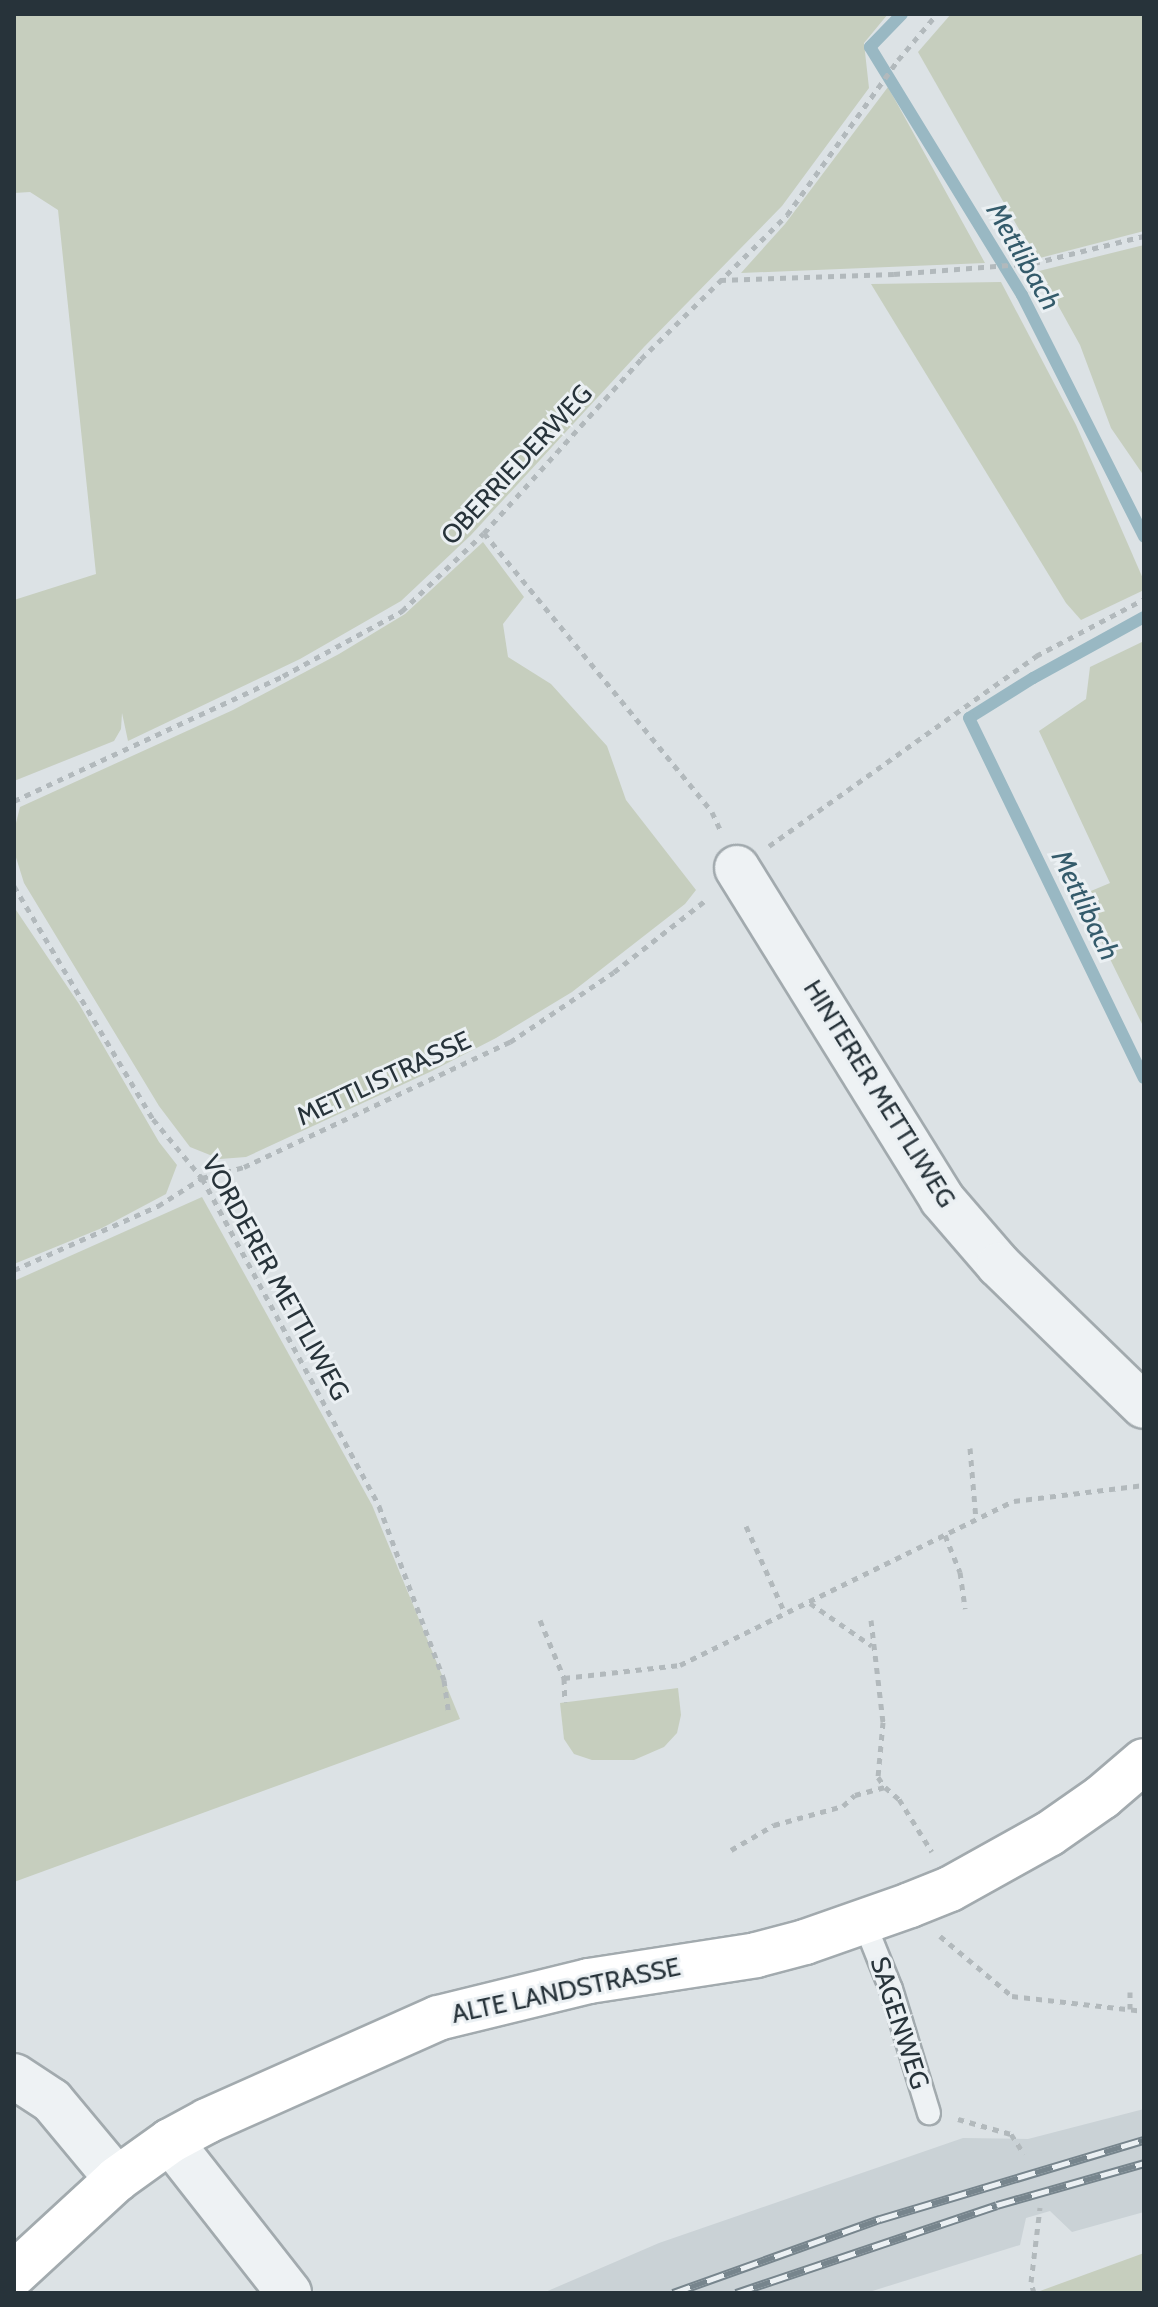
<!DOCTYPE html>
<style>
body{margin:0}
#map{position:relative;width:1158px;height:2307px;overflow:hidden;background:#dce2e5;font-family:Cabin,sans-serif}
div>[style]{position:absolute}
.built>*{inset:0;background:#cad2d6}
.green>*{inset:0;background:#c6cebe}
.stream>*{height:12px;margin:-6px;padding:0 6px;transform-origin:6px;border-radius:6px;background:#99b8c3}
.path>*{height:5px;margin-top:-2.5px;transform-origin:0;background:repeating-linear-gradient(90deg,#b2b9bc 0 6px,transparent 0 12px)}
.roads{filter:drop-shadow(2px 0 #a2aaae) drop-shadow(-2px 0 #a2aaae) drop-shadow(0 2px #a2aaae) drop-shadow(0 -2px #a2aaae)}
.service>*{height:22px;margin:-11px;padding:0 11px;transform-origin:11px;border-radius:11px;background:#eef2f4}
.minor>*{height:44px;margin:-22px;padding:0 22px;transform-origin:22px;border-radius:22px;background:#eef2f4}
.secondary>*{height:44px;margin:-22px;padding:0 22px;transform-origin:22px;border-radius:22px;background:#fff}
.rail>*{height:9px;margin-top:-4.5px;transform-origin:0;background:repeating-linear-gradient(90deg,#ebf0f3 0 18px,#77858d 0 36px);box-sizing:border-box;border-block:2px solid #77858d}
span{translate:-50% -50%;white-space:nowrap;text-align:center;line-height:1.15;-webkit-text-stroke:6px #ebf0f3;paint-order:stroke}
.street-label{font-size:26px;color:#27333a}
.water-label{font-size:28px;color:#345b6b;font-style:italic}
.frame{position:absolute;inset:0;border:16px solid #27333a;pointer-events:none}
</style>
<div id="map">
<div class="built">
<i style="clip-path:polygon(1144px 2109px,1144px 2212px,1072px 2232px,1050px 2211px,1026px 2218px,1020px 2245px,866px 2293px,543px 2293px,659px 2243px,963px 2138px,1028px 2139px)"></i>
</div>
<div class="green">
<i style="clip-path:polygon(14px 14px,888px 14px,864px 43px,869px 88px,782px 206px,644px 347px,471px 535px,401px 601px,300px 659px,128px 741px,122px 713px,121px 729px,114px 741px,14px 781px,14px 600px,96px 574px,58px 210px,30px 192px,14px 193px)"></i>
<i style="clip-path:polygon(951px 14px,1144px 14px,1144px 231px,1036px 259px,918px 52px)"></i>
<i style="clip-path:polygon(888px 87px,985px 263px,741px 273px,785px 224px)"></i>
<i style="clip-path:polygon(1144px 245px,1144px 476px,1111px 428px,1080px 345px,1039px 271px)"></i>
<i style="clip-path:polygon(1001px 282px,1076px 425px,1144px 581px,1144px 590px,1081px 620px,1066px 603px,871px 284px)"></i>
<i style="clip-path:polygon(483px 542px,524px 597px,503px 624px,508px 657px,551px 684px,607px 746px,626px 800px,696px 890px,685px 904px,572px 992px,496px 1038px,432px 1071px,246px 1157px,220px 1159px,190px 1147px,159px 1106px,24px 883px,14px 851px,14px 831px,20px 807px,233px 710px,339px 654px,405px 614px)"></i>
<i style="clip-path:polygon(1144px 641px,1144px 1028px,1079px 896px,1110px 883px,1039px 731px,1086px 699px,1090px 667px)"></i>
<i style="clip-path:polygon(14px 907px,79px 1004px,159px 1142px,177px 1165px,166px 1194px,102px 1228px,14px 1264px)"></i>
<i style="clip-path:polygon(202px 1197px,372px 1505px,460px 1719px,14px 1882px,14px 1281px)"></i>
<i style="clip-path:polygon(678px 1688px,681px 1715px,677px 1733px,664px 1747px,634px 1760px,592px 1760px,574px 1754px,564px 1739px,560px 1703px)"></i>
<i style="clip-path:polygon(1144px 2253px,1144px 2293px,1041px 2293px,1040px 2291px)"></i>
</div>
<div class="stream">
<i style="left:902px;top:14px;width:46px;rotate:134.1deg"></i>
<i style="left:870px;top:47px;width:291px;rotate:58.5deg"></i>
<i style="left:1022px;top:295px;width:271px;rotate:63.2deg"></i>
<i style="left:1144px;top:617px;width:127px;rotate:151.2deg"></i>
<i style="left:1033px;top:678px;width:75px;rotate:148deg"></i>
<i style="left:969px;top:718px;width:400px;rotate:64.1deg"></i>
</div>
<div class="path">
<i style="left:720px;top:280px;width:174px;rotate:-2deg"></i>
<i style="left:894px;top:274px;width:140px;rotate:-4.5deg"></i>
<i style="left:1034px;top:263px;width:113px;rotate:-13.8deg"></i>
<i style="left:484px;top:533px;width:360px;rotate:50.7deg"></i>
<i style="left:712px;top:812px;width:23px;rotate:65deg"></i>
<i style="left:14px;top:801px;width:297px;rotate:-24.9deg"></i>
<i style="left:283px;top:676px;width:136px;rotate:-28.6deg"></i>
<i style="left:402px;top:611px;width:113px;rotate:-43.6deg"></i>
<i style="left:484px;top:533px;width:234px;rotate:-47.9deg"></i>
<i style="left:641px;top:359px;width:205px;rotate:-44.6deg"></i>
<i style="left:787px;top:215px;width:191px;rotate:-54.4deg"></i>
<i style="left:898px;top:60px;width:60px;rotate:-49.7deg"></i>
<i style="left:769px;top:846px;width:328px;rotate:-35.4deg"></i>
<i style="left:1036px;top:656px;width:122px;rotate:-27.8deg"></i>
<i style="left:14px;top:886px;width:271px;rotate:59.2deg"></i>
<i style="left:153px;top:1119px;width:77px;rotate:50.3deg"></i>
<i style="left:202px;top:1178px;width:373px;rotate:61.6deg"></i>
<i style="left:379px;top:1506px;width:186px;rotate:69.5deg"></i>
<i style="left:444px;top:1680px;width:35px;rotate:82deg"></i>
<i style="left:14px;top:1270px;width:158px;rotate:-24deg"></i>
<i style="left:158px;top:1206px;width:52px;rotate:-32.5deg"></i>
<i style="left:202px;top:1178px;width:43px;rotate:-14.7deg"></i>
<i style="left:244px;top:1167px;width:294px;rotate:-25.2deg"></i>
<i style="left:510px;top:1042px;width:125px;rotate:-33.9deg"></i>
<i style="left:614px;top:972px;width:118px;rotate:-38.1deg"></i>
<i style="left:970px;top:1448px;width:72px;rotate:85.2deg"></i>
<i style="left:746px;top:1526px;width:95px;rotate:65.9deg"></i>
<i style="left:945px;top:1535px;width:40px;rotate:68deg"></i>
<i style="left:960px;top:1572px;width:37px;rotate:82deg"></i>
<i style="left:810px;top:1603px;width:75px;rotate:34.7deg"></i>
<i style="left:540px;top:1620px;width:63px;rotate:67.5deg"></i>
<i style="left:564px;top:1678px;width:117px;rotate:-6.4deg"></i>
<i style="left:680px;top:1665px;width:372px;rotate:-26.2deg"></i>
<i style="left:1014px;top:1501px;width:131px;rotate:-7deg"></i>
<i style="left:871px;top:1620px;width:103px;rotate:83.3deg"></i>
<i style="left:883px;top:1722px;width:55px;rotate:95.2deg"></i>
<i style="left:878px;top:1777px;width:11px;rotate:56deg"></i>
<i style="left:564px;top:1678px;width:24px;rotate:88deg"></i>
<i style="left:731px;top:1850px;width:50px;rotate:-30.2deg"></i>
<i style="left:774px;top:1825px;width:72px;rotate:-15.4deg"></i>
<i style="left:843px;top:1806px;width:16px;rotate:-43deg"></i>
<i style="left:855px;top:1795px;width:31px;rotate:-15deg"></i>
<i style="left:885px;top:1787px;width:18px;rotate:41deg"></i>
<i style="left:899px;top:1799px;width:62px;rotate:58.1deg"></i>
<i style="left:940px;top:1936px;width:94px;rotate:39.8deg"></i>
<i style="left:1012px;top:1996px;width:133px;rotate:6.5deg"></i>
<i style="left:1130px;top:2009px;width:17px;rotate:-90deg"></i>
<i style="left:958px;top:2119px;width:55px;rotate:15.8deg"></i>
<i style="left:1011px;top:2134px;width:24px;rotate:57deg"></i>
<i style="left:1034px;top:2293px;width:11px;rotate:-105deg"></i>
<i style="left:1031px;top:2282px;width:75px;rotate:-83.1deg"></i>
</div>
<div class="roads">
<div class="service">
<i style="left:864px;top:1922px;width:72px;rotate:68.1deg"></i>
<i style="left:891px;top:1989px;width:130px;rotate:73deg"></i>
</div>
<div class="minor">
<i style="left:737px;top:868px;width:389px;rotate:58.2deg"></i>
<i style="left:942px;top:1199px;width:87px;rotate:49.2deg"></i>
<i style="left:999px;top:1265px;width:202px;rotate:44.2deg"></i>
<i style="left:14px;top:2076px;width:45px;rotate:33.3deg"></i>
<i style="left:52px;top:2101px;width:102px;rotate:50.2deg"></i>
<i style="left:170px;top:2141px;width:193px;rotate:51.9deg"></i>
</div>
<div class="secondary">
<i style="left:14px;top:2274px;width:140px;rotate:-42.7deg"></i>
<i style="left:117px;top:2179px;width:65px;rotate:-35.6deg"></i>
<i style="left:170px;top:2141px;width:42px;rotate:-28.4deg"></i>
<i style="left:207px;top:2121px;width:253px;rotate:-24deg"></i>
<i style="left:438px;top:2018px;width:155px;rotate:-13.8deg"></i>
<i style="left:589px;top:1981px;width:169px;rotate:-8.8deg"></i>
<i style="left:756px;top:1955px;width:51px;rotate:-14.9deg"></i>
<i style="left:805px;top:1942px;width:111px;rotate:-19.4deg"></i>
<i style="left:910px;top:1905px;width:43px;rotate:-21.8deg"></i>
<i style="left:950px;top:1889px;width:113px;rotate:-29.1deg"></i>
<i style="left:1049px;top:1834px;width:65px;rotate:-34.9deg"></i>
<i style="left:1102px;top:1797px;width:55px;rotate:-40.6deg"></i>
</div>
</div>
<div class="rail">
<i style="left:673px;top:2293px;width:220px;rotate:-19.7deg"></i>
<i style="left:880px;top:2219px;width:276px;rotate:-16.7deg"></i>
<i style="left:736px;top:2293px;width:275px;rotate:-18.6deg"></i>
<i style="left:997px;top:2205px;width:153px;rotate:-15.9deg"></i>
</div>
<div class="street-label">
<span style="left:517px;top:465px;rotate:-47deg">OBERRIEDERWEG</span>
<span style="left:384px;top:1079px;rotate:-25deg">METTLISTRASSE</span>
<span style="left:879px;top:1094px;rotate:58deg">HINTERER METTLIWEG</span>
<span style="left:275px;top:1278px;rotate:61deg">VORDERER METTLIWEG</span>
<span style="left:566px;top:1991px;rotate:-12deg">ALTE LANDSTRASSE</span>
<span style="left:899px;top:2023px;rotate:72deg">SAGENWEG</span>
</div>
<div class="water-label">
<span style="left:1024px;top:256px;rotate:60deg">Mettlibach</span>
<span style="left:1086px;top:905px;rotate:64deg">Mettlibach</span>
</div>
<div class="frame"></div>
</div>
